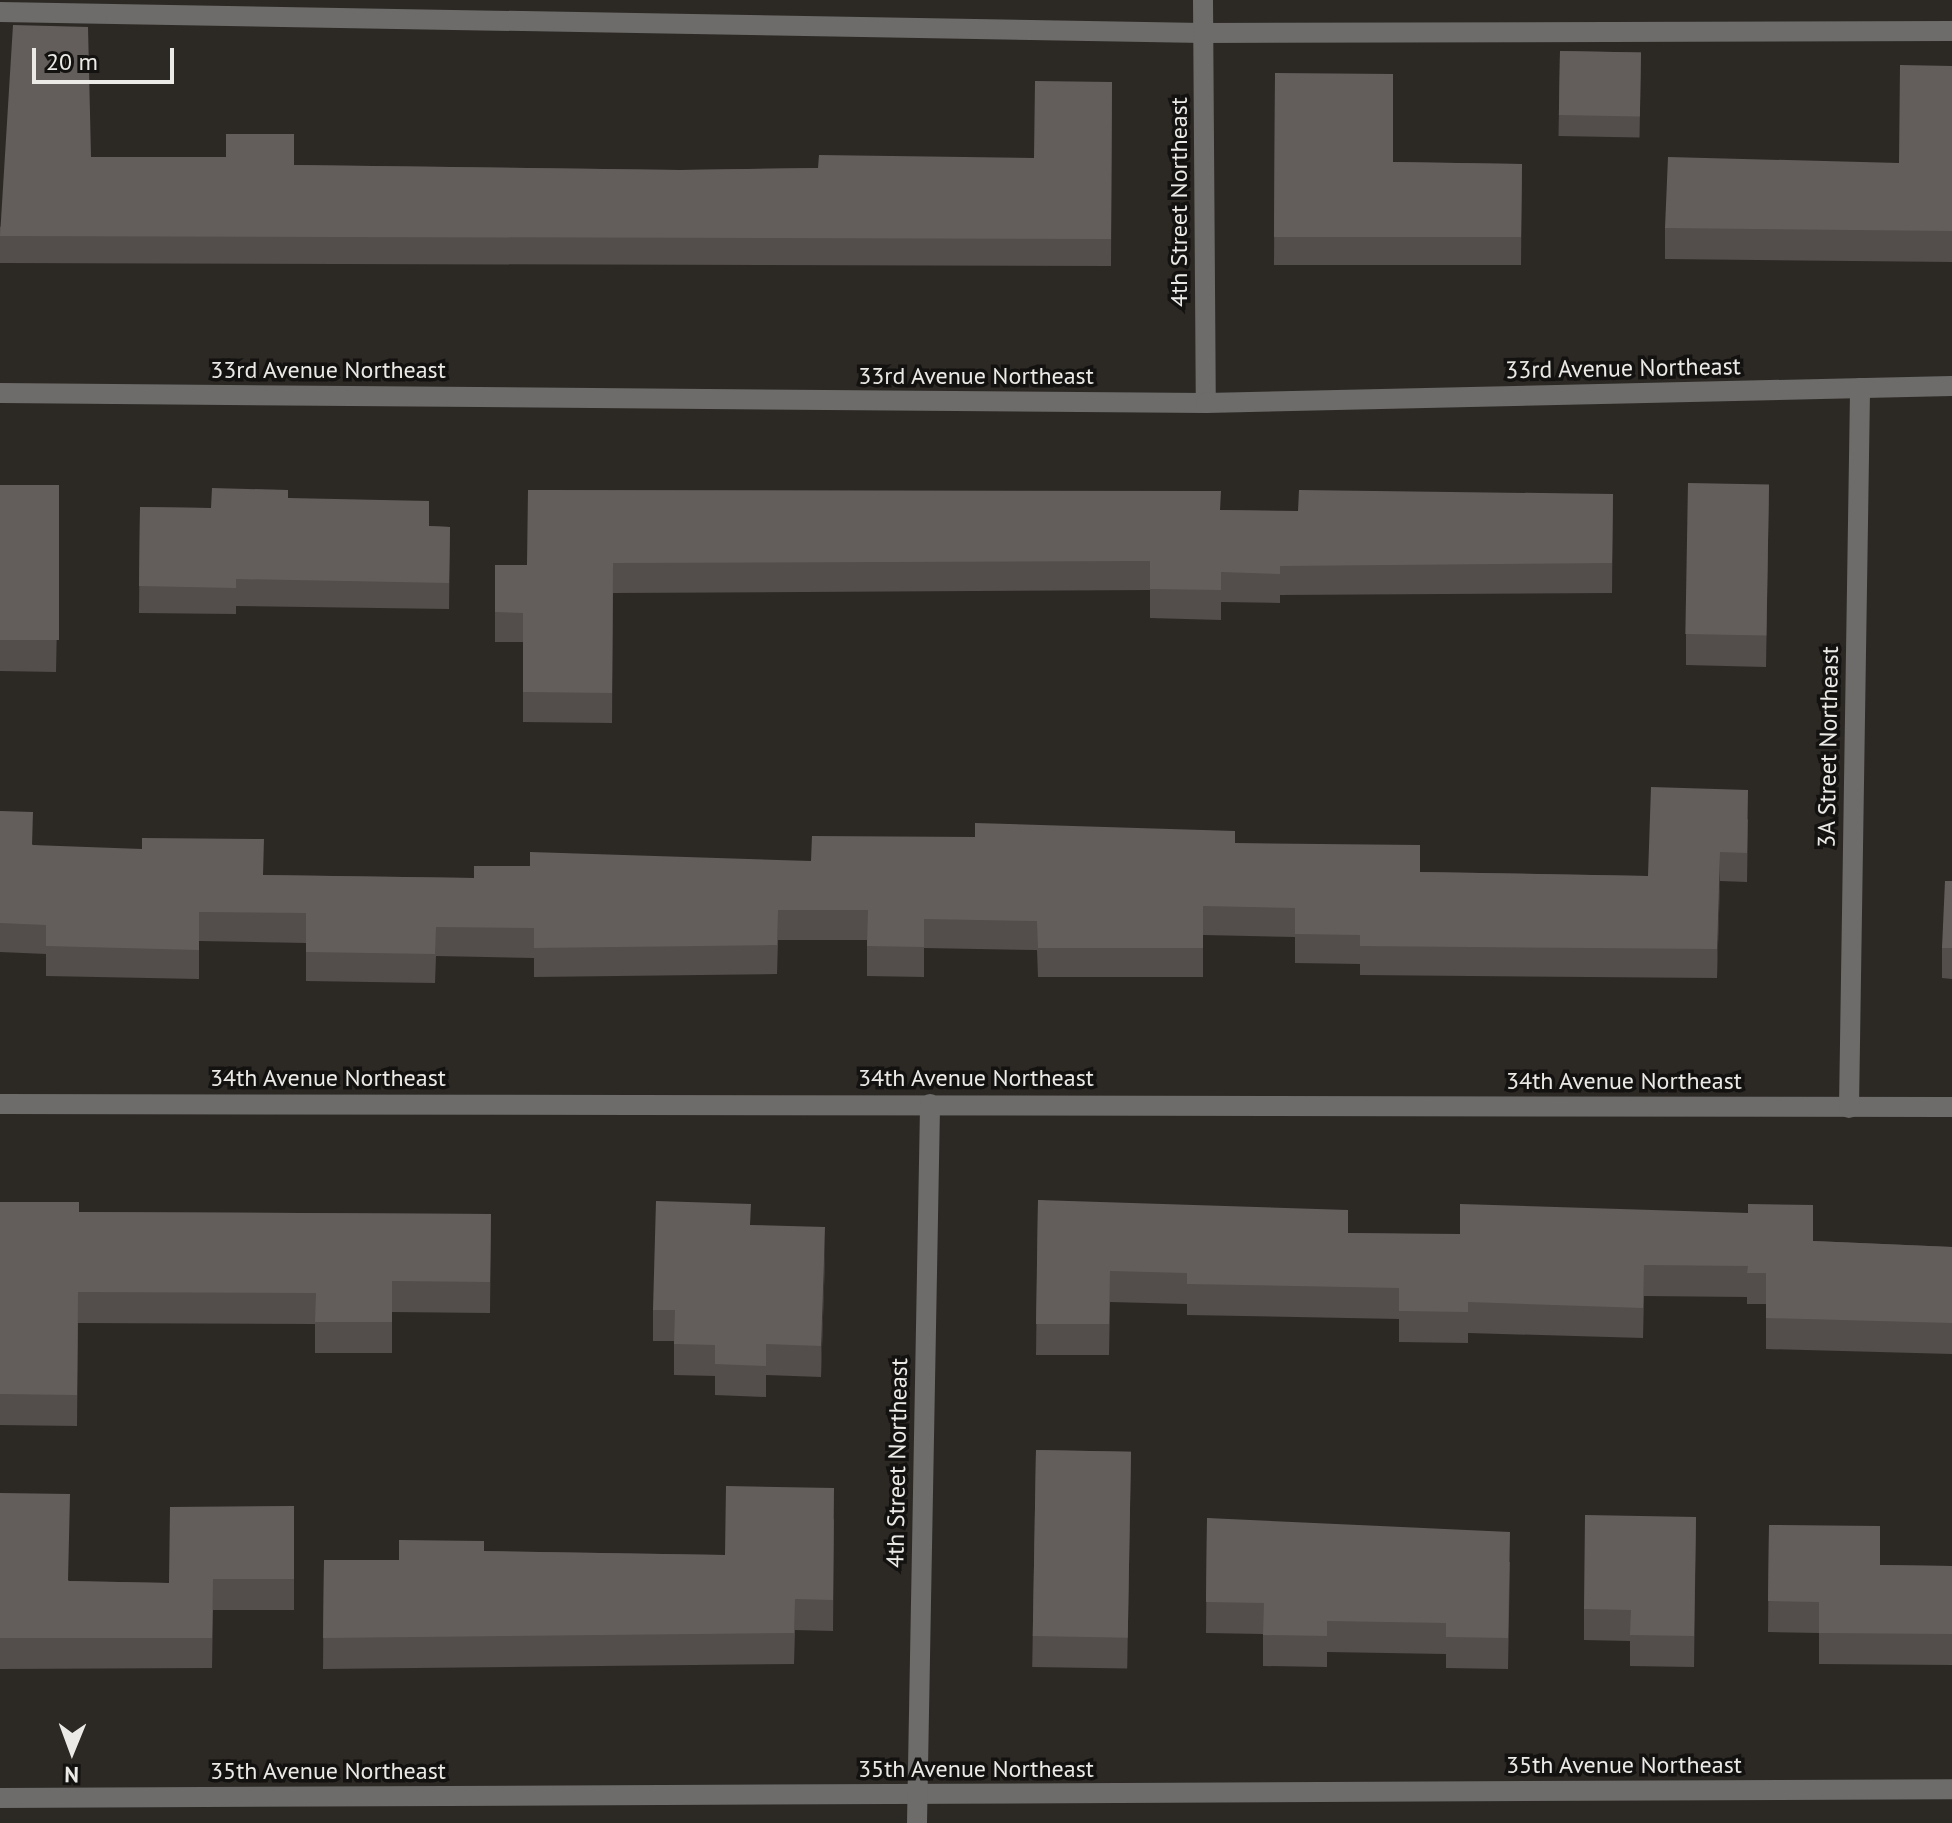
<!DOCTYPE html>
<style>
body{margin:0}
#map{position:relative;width:1952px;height:1823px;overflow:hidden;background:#2c2925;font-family:"PT Sans",sans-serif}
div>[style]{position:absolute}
.lane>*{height:20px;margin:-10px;padding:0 10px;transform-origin:10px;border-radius:10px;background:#6d6c6a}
.street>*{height:20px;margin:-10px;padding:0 10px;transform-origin:10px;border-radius:10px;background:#6d6c6a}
.wall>*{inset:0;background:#534d4b;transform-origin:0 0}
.shaded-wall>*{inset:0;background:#3c3735}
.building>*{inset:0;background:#635e5c;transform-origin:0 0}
span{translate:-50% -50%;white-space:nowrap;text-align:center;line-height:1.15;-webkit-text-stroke:7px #131210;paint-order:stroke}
.street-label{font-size:24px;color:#eceae7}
.north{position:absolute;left:32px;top:1711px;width:80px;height:80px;-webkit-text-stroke:6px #131210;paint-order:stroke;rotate:181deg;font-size:22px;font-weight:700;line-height:32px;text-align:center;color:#eceae7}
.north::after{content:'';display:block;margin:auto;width:28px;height:36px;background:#eceae7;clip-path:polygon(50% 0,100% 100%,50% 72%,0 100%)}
.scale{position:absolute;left:32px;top:48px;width:142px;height:36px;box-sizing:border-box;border:4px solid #eceae7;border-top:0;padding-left:10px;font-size:24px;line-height:28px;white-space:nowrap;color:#eceae7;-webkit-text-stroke:6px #131210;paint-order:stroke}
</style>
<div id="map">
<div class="lane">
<i style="left:0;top:12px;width:1203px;rotate:1deg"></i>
<i style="left:1203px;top:33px;width:749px;rotate:-0.15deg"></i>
</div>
<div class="street">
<i style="left:1203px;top:0;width:403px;rotate:89.6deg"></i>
<i style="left:0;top:393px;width:1206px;rotate:0.48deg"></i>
<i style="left:1206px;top:403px;width:746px;rotate:-1.31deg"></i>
<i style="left:0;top:1104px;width:1952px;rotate:0.09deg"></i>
<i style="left:1849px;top:1108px;width:720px;rotate:-89.12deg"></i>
<i style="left:0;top:1798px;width:1952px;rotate:-0.26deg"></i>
<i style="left:917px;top:1823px;width:719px;rotate:-88.96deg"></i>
</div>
<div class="wall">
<i style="left:1560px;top:51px;width:81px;height:85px;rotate:1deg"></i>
<i style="clip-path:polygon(1952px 66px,1952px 262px,1665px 259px,1665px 228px,1899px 163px)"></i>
<i style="clip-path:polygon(1275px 73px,1393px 162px,1522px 164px,1521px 265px,1274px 265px)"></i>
<i style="clip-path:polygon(1112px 82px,1111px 266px,0 263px,0 227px,91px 157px,294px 165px,680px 170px,818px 168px,1034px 158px)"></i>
<i style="clip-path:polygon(0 485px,59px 516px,56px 672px,0 671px)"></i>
<i style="clip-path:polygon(1769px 485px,1766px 667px,1686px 665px,1686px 634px)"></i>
<i style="clip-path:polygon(1613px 494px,1612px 593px,1280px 595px,1280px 603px,1221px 602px,1221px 620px,1150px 618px,1150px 590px,613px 593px,612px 723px,523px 722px,523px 642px,495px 642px,495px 565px,527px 565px,1221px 510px,1298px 511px)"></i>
<i style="clip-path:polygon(288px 498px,429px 526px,450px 527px,449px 609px,236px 606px,236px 614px,139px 613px,140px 507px,211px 508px)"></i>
<i style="clip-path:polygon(0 811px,33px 845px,264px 875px,474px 878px,530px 866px,811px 861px,1235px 843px,1420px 872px,1648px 876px,1748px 819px,1747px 882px,1720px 881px,1717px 978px,1360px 975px,1360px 964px,1295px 963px,1295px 937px,1203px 935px,1203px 977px,1038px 977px,1037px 950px,924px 948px,924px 977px,867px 976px,867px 940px,778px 940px,777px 974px,534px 977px,534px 958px,436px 956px,435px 983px,306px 981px,306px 943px,199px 941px,199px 979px,46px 976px,46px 954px,0 952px)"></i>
<i style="clip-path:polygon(1952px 881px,1952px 979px,1942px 978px,1942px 948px)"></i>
<i style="clip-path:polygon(1038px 1200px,1348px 1233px,1813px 1241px,1952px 1247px,1952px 1354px,1766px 1349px,1766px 1304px,1747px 1304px,1747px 1297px,1644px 1296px,1643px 1338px,1468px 1333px,1468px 1343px,1399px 1342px,1399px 1319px,1187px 1315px,1187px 1304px,1110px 1302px,1109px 1355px,1036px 1355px)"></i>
<i style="clip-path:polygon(0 1202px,79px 1212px,491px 1214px,490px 1313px,392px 1312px,392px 1353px,315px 1353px,315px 1324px,78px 1323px,77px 1426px,0 1425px)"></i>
<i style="clip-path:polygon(751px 1225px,825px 1258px,821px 1377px,766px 1375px,766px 1397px,715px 1395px,715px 1376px,674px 1375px,674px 1341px,653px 1341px,653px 1310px)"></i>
<i style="left:1036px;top:1450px;width:95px;height:217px;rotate:1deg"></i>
<i style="clip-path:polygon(0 1493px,69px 1581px,169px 1583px,294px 1506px,294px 1610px,213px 1610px,212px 1668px,0 1669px)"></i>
<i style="clip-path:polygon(1696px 1517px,1694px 1667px,1630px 1666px,1630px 1641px,1584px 1640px,1584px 1609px)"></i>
<i style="clip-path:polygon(1207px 1518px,1510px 1562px,1508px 1669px,1446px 1668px,1446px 1654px,1327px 1652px,1327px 1667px,1263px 1666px,1263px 1634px,1206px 1633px)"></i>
<i style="clip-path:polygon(834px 1519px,833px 1631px,795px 1630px,794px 1664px,323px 1669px,324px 1560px,399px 1560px,484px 1551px,725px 1555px)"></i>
<i style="clip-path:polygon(1769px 1525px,1880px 1565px,1952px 1566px,1952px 1665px,1819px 1664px,1819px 1633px,1768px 1632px)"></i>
</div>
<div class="shaded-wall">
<i style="clip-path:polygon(1720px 852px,1720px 881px,1717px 978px,1717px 949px)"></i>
<i style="clip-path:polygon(825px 1227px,825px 1258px,821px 1377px,821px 1346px)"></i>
</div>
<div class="building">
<i style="clip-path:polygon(13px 25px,88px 27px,91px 157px,226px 157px,226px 134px,294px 134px,294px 165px,680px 170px,818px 168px,819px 155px,1034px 158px,1035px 81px,1112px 82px,1111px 239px,0 236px)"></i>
<i style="left:1560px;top:51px;width:81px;height:64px;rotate:1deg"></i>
<i style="clip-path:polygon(1900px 65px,1952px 66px,1952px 231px,1665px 228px,1668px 157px,1899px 163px)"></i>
<i style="clip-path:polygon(1275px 73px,1393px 74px,1393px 162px,1522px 164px,1521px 237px,1274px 237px)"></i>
<i style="left:1688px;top:483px;width:81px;height:151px;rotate:1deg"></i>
<i style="left:0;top:485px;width:59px;height:155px"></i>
<i style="clip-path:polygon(212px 488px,288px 490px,288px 498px,429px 501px,429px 526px,450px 527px,449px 583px,236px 579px,236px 588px,139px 586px,140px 507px,211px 508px)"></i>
<i style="clip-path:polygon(528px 490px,1221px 491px,1220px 510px,1298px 511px,1299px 490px,1613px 494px,1612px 563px,1280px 566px,1280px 574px,1221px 572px,1221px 590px,1150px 589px,1150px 561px,613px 563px,612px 693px,523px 692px,523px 613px,495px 612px,495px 565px,527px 565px)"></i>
<i style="clip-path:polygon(1651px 787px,1748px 790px,1747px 853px,1720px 852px,1717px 949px,1360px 946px,1360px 935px,1295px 934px,1295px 908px,1203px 906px,1203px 948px,1038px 948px,1037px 921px,924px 919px,924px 947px,867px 946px,868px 910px,778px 910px,777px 945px,534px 948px,534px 928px,436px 927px,435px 954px,306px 952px,306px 913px,199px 912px,199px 950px,46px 946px,46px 925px,0 923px,0 811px,33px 812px,32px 845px,142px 849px,142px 838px,264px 839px,263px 875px,474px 878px,474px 866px,530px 866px,530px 852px,811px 861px,812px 836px,975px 837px,975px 823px,1235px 831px,1235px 843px,1420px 845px,1420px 872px,1648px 876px)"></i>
<i style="clip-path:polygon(1945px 881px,1952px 881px,1952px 948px,1942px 948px)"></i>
<i style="clip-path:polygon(1038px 1200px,1348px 1210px,1348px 1233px,1460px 1234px,1460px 1204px,1748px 1213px,1748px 1204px,1813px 1205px,1813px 1241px,1952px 1247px,1952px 1323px,1766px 1318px,1766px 1273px,1747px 1273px,1748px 1266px,1644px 1265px,1643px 1308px,1468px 1302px,1468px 1312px,1399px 1311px,1399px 1288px,1187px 1284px,1187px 1273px,1110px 1271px,1109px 1324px,1036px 1324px)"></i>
<i style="clip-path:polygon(656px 1201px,751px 1204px,750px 1225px,825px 1227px,821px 1346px,766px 1344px,766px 1366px,715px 1364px,715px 1345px,674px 1344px,675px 1310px,653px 1310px)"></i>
<i style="clip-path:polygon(0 1202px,79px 1202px,79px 1212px,491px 1214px,490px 1282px,392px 1281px,392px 1322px,315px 1322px,316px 1293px,78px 1292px,77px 1395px,0 1394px)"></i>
<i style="left:1036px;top:1450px;width:95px;height:186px;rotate:1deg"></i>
<i style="clip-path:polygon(726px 1486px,834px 1488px,833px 1600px,795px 1599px,794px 1633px,323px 1638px,324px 1560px,399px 1560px,399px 1540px,484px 1541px,484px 1551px,725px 1555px)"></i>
<i style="clip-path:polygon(0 1493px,70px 1494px,68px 1581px,169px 1583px,170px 1507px,294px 1506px,294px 1579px,213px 1579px,212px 1638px,0 1638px)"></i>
<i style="clip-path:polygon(1585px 1515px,1696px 1517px,1694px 1636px,1630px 1635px,1631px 1610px,1584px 1609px)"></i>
<i style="clip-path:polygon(1207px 1518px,1510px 1532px,1508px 1638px,1446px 1637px,1446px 1623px,1327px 1621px,1327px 1636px,1263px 1635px,1264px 1603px,1206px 1602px)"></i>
<i style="clip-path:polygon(1769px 1525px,1880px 1526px,1880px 1565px,1952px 1566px,1952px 1634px,1819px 1633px,1819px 1602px,1768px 1601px)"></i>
</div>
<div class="street-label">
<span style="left:1179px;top:202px;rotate:-90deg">4th Street Northeast</span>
<span style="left:1623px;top:368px;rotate:-1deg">33rd Avenue Northeast</span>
<span style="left:328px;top:370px">33rd Avenue Northeast</span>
<span style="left:976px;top:376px">33rd Avenue Northeast</span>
<span style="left:1828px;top:747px;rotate:-89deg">3A Street Northeast</span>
<span style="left:328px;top:1078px">34th Avenue Northeast</span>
<span style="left:976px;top:1078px">34th Avenue Northeast</span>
<span style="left:1624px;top:1081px">34th Avenue Northeast</span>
<span style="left:897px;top:1463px;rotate:-89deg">4th Street Northeast</span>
<span style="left:1624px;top:1765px">35th Avenue Northeast</span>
<span style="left:976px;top:1769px">35th Avenue Northeast</span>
<span style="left:328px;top:1771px">35th Avenue Northeast</span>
</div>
<div class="north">N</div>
<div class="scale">20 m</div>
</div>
